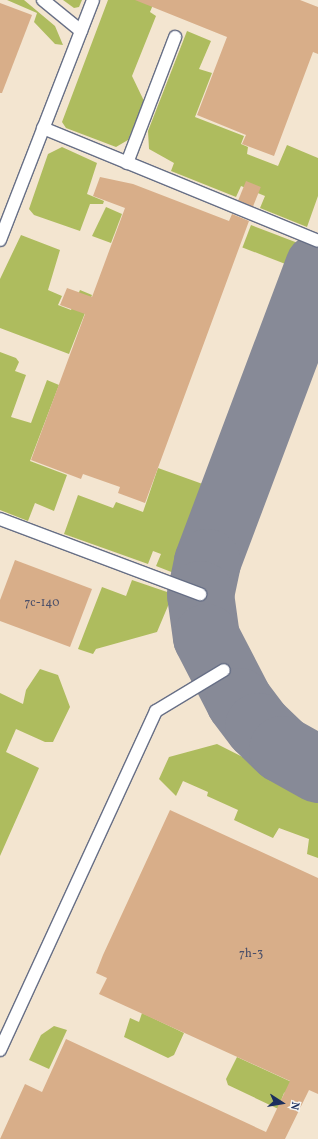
<!DOCTYPE html>
<style>
body{margin:0}
#map{position:relative;width:318px;height:1139px;overflow:hidden;background:#f3e5d0;font-family:Vollkorn,serif}
div>[style]{position:absolute}
.green>*{inset:0;background:#aebc5e;transform-origin:0 0}
.taxiway>*{height:67px;margin:-33.5px;padding:0 33.5px;transform-origin:33.5px;border-radius:33.5px;background:#878a97}
.building>*{inset:0;background:#d8ae89;transform-origin:0 0}
.roads{filter:drop-shadow(1px 0 #676f86) drop-shadow(-1px 0 #676f86) drop-shadow(0 1px #676f86) drop-shadow(0 -1px #676f86)}
.lane>*{height:12px;margin:-6px;padding:0 6px;transform-origin:6px;border-radius:6px;background:#fff}
span{translate:-50% -50%;white-space:nowrap;text-align:center;line-height:1.15;-webkit-text-stroke:4px #f6f6f2;paint-order:stroke}
.number-label{font-size:12px;color:#4a4f69}
.number-label span{-webkit-text-stroke-width:0}
.north{position:absolute;left:262px;top:1083px;width:40px;height:40px;-webkit-text-stroke:3px #f6f6f2;paint-order:stroke;rotate:102deg;font-size:11px;font-weight:700;line-height:16px;text-align:center;color:#1b2f5e}
.north::after{content:'';display:block;margin:auto;width:14px;height:18px;background:#1b2f5e;clip-path:polygon(50% 0,100% 100%,50% 72%,0 100%)}
</style>
<div id="map">
<div class="green">
<i style="clip-path:polygon(7px 0,24px 0,55px 26px,63px 45px,55px 44px,34px 22px,37px 13px)"></i>
<i style="clip-path:polygon(63px 0,82px 0,79px 7px,74px 8px)"></i>
<i style="clip-path:polygon(108px 0,155px 0,150px 12px,156px 16px,132px 76px,144px 101px,128px 140px,116px 147px,66px 128px,62px 122px)"></i>
<i style="clip-path:polygon(187px 31px,211px 41px,199px 69px,212px 73px,195px 117px,244px 136px,241px 144px,248px 147px,247px 154px,278px 166px,287px 145px,318px 158px,318px 196px,307px 227px,260px 208px,265px 196px,241px 186px,236px 197px,171px 171px,174px 163px,149px 149px,148px 131px)"></i>
<i style="clip-path:polygon(62px 147px,97px 163px,87px 194px,104px 201px,103px 204px,90px 204px,80px 231px,34px 215px,29px 209px,48px 154px)"></i>
<i style="clip-path:polygon(106px 207px,122px 214px,111px 243px,92px 236px)"></i>
<i style="left:251px;top:225px;width:53px;height:24px;rotate:21deg"></i>
<i style="clip-path:polygon(21px 235px,60px 250px,48px 290px,62px 296px,58px 305px,71px 310px,80px 290px,92px 295px,69px 354px,0 328px,0 279px)"></i>
<i style="clip-path:polygon(0 352px,16px 358px,19px 362px,15px 371px,26px 375px,11px 417px,31px 423px,47px 380px,59px 385px,30px 461px,67px 475px,54px 511px,35px 503px,28px 521px,0 510px)"></i>
<i style="clip-path:polygon(158px 468px,211px 487px,179px 575px,156px 566px,161px 554px,153px 551px,148px 564px,64px 534px,78px 495px,113px 508px,116px 502px,143px 512px)"></i>
<i style="clip-path:polygon(132px 580px,173px 594px,157px 632px,96px 649px,93px 654px,78px 649px,102px 587px,126px 596px)"></i>
<i style="clip-path:polygon(40px 669px,58px 675px,70px 707px,53px 742px,45px 742px,16px 729px,6px 752px,39px 768px,0 856px,0 693px,23px 704px,26px 690px)"></i>
<i style="clip-path:polygon(217px 744px,318px 795px,318px 858px,307px 854px,309px 839px,279px 828px,273px 838px,234px 820px,238px 810px,207px 796px,208px 792px,183px 781px,176px 796px,159px 779px,169px 757px)"></i>
<i style="clip-path:polygon(142px 1013px,184px 1033px,174px 1055px,168px 1058px,124px 1037px,130px 1018px,139px 1022px)"></i>
<i style="clip-path:polygon(54px 1026px,67px 1030px,49px 1069px,29px 1060px,41px 1035px)"></i>
<i style="clip-path:polygon(237px 1057px,298px 1085px,284px 1093px,280px 1103px,291px 1115px,228px 1085px,226px 1079px)"></i>
</div>
<div class="taxiway">
<i style="left:318px;top:266px;width:316px;rotate:110.6deg"></i>
<i style="left:207px;top:562px;width:33px;rotate:102deg"></i>
<i style="left:200px;top:594px;width:43px;rotate:82.1deg"></i>
<i style="left:206px;top:637px;width:72px;rotate:62.7deg"></i>
<i style="left:239px;top:701px;width:31px;rotate:53deg"></i>
<i style="left:258px;top:726px;width:33px;rotate:44deg"></i>
<i style="left:282px;top:749px;width:41px;rotate:29.1deg"></i>
</div>
<div class="building">
<i style="clip-path:polygon(135px 0,300px 0,318px 7px,318px 54px,313px 52px,274px 156px,242px 144px,246px 135px,197px 115px,227px 37px)"></i>
<i style="clip-path:polygon(0 3px,32px 15px,2px 93px,0 93px)"></i>
<i style="clip-path:polygon(100px 177px,133px 184px,229px 221px,232px 214px,249px 221px,145px 503px,118px 493px,120px 487px,83px 474px,81px 479px,31px 460px,85px 314px,60px 305px,67px 288px,92px 297px,125px 208px,93px 196px)"></i>
<i style="left:246px;top:181px;width:16px;height:21px;rotate:22deg"></i>
<i style="clip-path:polygon(15px 560px,92px 589px,70px 647px,0 621px,0 600px)"></i>
<i style="clip-path:polygon(170px 810px,318px 878px,318px 1094px,309px 1090px,285px 1139px,0 1139px,25px 1084px,42px 1092px,66px 1039px,266px 1132px,290px 1081px,99px 994px,107px 978px,96px 973px,103px 955px)"></i>
</div>
<div class="roads">
<div class="lane">
<i style="left:43px;top:0;width:49px;rotate:39.2deg"></i>
<i style="left:43px;top:128px;width:297px;rotate:22.3deg"></i>
<i style="left:127px;top:163px;width:135px;rotate:-69.1deg"></i>
<i style="left:0;top:240px;width:257px;rotate:-68.8deg"></i>
<i style="left:0;top:519px;width:214px;rotate:20.6deg"></i>
<i style="left:0;top:1050px;width:373px;rotate:-65.3deg"></i>
<i style="left:156px;top:711px;width:79px;rotate:-31.1deg"></i>
</div>
</div>
<div class="number-label">
<span style="left:42px;top:604px">7c-140</span>
<span style="left:251px;top:955px">7h-3</span>
</div>
<div class="north">N</div>
</div>
